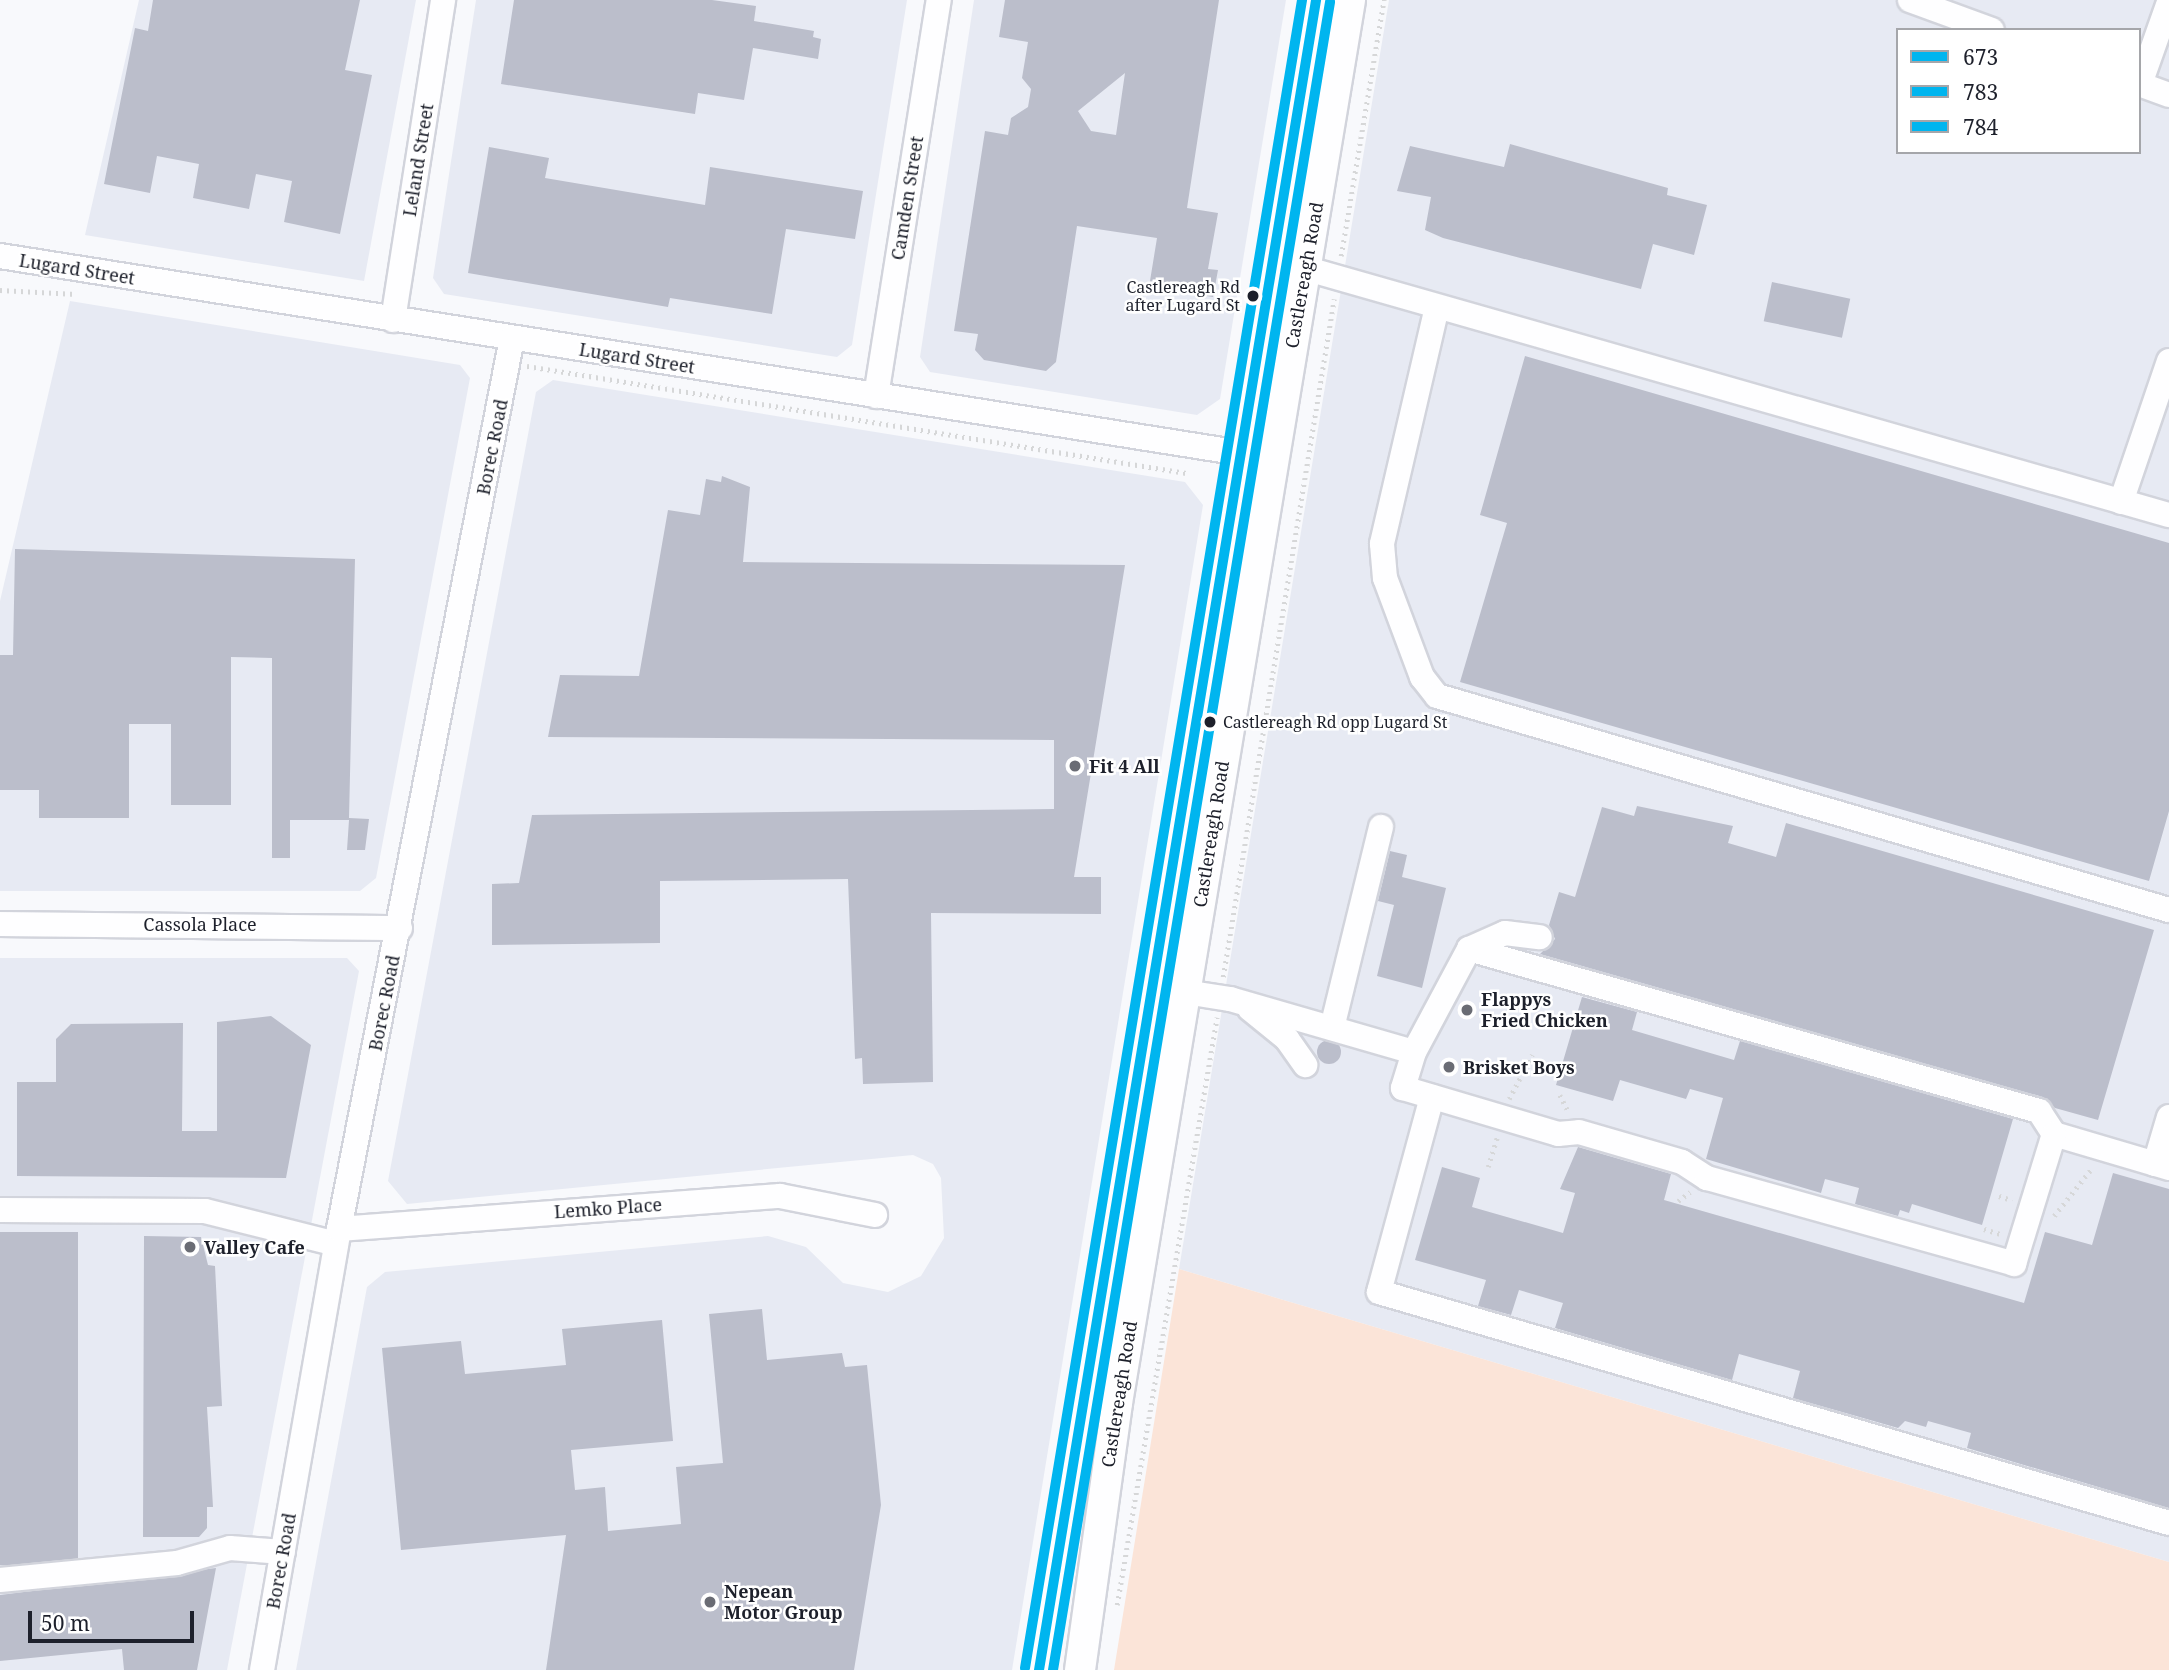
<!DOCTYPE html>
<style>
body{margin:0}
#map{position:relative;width:2169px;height:1670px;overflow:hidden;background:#f8f9fc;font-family:"Noto Serif",serif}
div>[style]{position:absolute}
.built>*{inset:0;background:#e7eaf3}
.green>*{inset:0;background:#fbe4d8}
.building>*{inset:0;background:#bbbecb;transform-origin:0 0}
.round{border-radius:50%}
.path>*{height:4.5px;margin-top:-2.25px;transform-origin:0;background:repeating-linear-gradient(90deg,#d6d7d8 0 2px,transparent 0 7px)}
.roads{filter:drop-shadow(2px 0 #d2d4dc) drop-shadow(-2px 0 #d2d4dc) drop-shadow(0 2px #d2d4dc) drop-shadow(0 -2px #d2d4dc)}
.minor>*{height:24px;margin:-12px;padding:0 12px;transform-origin:12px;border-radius:12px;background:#fefeff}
.major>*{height:30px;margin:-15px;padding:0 15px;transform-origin:15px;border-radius:15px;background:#fefeff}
.bus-1>*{height:10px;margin:-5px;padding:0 5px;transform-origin:5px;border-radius:5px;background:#00b5ef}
.bus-2>*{height:10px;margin:-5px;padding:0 5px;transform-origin:5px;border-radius:5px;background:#00b5ef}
.bus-3>*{height:10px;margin:-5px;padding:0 5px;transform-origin:5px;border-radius:5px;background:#00b5ef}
.dots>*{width:19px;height:19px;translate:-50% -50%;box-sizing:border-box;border:4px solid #fff;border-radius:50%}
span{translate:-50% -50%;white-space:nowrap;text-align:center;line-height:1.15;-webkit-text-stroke:5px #fff;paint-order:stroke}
.bus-label{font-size:16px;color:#1d202b}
.right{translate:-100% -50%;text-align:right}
.left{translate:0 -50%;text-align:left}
.street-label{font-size:18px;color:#1d202b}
.poi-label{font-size:18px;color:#1d202b;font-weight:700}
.legend{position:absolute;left:1896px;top:28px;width:245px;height:126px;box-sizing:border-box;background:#fff;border:2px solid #a5a6aa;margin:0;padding:9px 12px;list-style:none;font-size:21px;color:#1d202b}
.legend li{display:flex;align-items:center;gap:14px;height:35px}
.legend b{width:35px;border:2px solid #a5a6aa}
.scale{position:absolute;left:28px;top:1611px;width:166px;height:32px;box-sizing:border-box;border:4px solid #1d202b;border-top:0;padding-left:9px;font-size:21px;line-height:24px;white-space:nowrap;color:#1d202b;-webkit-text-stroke:5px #fff;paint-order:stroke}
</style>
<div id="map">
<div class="built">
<i style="clip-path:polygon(139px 0,416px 0,364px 281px,85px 235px)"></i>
<i style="clip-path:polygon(476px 0,907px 0,852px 345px,837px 357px,444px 294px,433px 278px)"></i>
<i style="clip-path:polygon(974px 0,1286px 0,1220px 399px,1197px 415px,930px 372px,920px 357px)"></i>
<i style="clip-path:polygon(evenodd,1389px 0,2169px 0,2169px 1562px,1179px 1269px,1389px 0,1898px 30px,2139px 30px,2139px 152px,1898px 152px,1898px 30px)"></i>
<i style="clip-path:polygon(70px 301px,460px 365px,470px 378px,376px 878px,360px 891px,0 891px,0 601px)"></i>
<i style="clip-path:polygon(553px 380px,1185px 482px,1203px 505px,1012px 1670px,296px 1670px,367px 1287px,385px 1272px,768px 1236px,806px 1247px,843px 1283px,888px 1292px,921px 1276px,944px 1238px,941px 1178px,933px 1164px,913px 1155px,407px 1204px,388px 1181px,536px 392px)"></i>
<i style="clip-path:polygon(0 958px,347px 958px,359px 971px,227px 1670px,0 1670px)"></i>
</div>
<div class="green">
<i style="clip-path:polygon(1179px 1269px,2169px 1562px,2169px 1670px,1114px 1670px)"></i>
</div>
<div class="building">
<i style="clip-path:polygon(153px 0,360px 0,345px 70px,372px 75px,340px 234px,284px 222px,292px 181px,256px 174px,249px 209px,193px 198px,199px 164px,157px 156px,150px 193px,104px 184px,135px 28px,148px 31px)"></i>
<i style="clip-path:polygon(514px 0,712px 0,756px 6px,754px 21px,814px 31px,813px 37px,821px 39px,818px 59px,753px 48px,744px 100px,698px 93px,695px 114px,501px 84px)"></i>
<i style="clip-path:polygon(evenodd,1005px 0,1219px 0,1187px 208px,1218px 213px,1208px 269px,1218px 270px,1213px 297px,1149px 287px,1157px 238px,1077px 226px,1056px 362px,1046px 371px,984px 360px,975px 350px,978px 334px,954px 331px,985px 131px,1008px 135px,1011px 118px,1028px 107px,1031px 89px,1022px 78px,1028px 42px,999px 37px,1005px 0,1125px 73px,1116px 135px,1091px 131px,1078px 111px,1125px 73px)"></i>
<i style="clip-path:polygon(1510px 144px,1668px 188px,1667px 195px,1707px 205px,1694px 255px,1653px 244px,1641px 289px,1443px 238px,1425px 230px,1431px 197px,1397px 191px,1410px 146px,1504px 167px)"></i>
<i style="clip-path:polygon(489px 147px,549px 158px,545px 178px,705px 205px,710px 167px,863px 191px,855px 239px,786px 229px,772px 314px,670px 298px,668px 307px,468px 273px)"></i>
<i style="left:1772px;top:282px;width:80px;height:40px;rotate:12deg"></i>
<i style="clip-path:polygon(1525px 356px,2169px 543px,2169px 811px,2149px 881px,1460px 682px,1507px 523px,1480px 515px)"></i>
<i style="clip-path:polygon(722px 476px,750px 487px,743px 562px,1125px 565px,1074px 877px,1101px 877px,1101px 914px,931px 913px,933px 1082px,863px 1084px,862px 1058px,855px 1059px,848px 879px,660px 881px,660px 943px,492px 945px,492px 884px,519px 883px,532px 815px,1054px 809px,1054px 740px,548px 737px,560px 675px,639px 676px,668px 510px,700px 515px,706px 479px,721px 482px)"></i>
<i style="clip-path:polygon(15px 549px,355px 559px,349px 818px,369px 819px,365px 850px,347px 850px,349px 820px,290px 820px,290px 858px,272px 858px,272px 658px,231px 657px,231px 805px,171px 805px,171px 724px,129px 724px,129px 818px,39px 818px,39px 790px,0 790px,0 655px,13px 655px)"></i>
<i style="clip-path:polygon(1637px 806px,1733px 826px,1728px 843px,1776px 857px,1786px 823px,2154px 930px,2098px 1120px,2055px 1108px,2043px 1097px,1540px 954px,1555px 939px,1549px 925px,1559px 892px,1575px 897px,1602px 807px,1634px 816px)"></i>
<i style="clip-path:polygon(1390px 851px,1407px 855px,1402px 877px,1446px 888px,1422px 988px,1377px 976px,1394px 905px,1378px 901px)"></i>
<i style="clip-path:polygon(1582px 997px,1637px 1012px,1632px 1030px,1734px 1060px,1740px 1041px,2013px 1119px,1982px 1225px,1912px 1204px,1909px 1213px,1900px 1210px,1898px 1216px,1855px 1204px,1859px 1188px,1825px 1179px,1821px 1193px,1706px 1159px,1723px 1098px,1690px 1089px,1686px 1099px,1620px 1080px,1613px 1101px,1556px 1085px)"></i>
<i style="clip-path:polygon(271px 1016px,311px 1045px,286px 1178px,17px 1176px,17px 1082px,56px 1082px,56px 1039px,71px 1024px,183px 1023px,182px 1131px,217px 1131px,217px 1022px)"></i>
<i class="round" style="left:1317px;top:1040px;width:24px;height:24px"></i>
<i style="clip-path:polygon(1578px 1147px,1671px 1174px,1664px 1200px,2024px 1303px,2045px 1232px,2092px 1245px,2113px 1173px,2169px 1189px,2169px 1508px,1967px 1448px,1971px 1433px,1928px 1421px,1926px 1427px,1905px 1421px,1898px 1428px,1793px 1398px,1800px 1371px,1739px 1354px,1732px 1380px,1555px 1328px,1563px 1303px,1519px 1290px,1511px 1315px,1478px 1306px,1486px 1280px,1415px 1260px,1442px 1167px,1480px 1178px,1472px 1207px,1563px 1233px,1575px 1193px,1560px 1189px)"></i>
<i style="left:0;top:1232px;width:78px;height:333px"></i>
<i style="clip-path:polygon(144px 1236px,201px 1237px,208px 1265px,215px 1266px,222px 1406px,207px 1407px,213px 1507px,207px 1507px,207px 1528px,199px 1537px,143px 1537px)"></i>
<i style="clip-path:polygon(762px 1309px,767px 1360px,842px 1353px,845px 1367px,867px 1365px,881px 1505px,854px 1670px,546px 1670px,566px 1535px,401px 1550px,382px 1348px,461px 1341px,465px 1374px,566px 1365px,562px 1329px,662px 1320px,673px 1441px,571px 1450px,575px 1490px,605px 1487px,608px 1531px,681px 1524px,676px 1467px,723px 1463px,709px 1314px)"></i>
<i style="clip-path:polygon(216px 1568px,197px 1670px,124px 1670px,122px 1649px,0 1661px,0 1595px)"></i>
</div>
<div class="path">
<i style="left:1341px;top:256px;width:260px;rotate:-80.5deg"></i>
<i style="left:0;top:290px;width:76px;rotate:3deg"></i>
<i style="left:527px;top:366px;width:668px;rotate:9.22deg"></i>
<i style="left:1223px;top:977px;width:687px;rotate:-80.7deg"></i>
<i style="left:1560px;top:1095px;width:20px;rotate:63deg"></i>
<i style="left:1509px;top:1099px;width:50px;rotate:-62.4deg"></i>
<i style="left:1488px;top:1167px;width:31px;rotate:-73deg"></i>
<i style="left:1999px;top:1196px;width:14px;rotate:17deg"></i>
<i style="left:1678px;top:1201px;width:15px;rotate:-37deg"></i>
<i style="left:2054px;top:1216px;width:61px;rotate:-51.6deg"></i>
<i style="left:1984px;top:1229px;width:17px;rotate:17deg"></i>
<i style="left:1117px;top:1605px;width:596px;rotate:-80.35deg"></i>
</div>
<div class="roads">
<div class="minor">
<i style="left:1910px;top:0;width:87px;rotate:20.1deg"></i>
<i style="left:2139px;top:84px;width:32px;rotate:20deg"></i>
<i style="left:2140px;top:84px;width:87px;rotate:-70.5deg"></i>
<i style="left:0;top:256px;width:1289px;rotate:9.02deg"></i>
<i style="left:1304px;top:268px;width:900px;rotate:15.94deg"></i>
<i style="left:1437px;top:307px;width:243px;rotate:103.1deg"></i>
<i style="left:1382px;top:544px;width:34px;rotate:85deg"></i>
<i style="left:1385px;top:578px;width:106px;rotate:69.5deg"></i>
<i style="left:1422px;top:677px;width:24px;rotate:52deg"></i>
<i style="left:1437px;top:696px;width:763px;rotate:16.3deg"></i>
<i style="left:393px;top:320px;width:324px;rotate:-81.1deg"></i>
<i style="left:876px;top:396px;width:401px;rotate:-81deg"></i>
<i style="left:2121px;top:502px;width:149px;rotate:-71.2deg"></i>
<i style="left:0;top:924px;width:400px;rotate:0.6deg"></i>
<i style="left:1469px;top:949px;width:593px;rotate:15.87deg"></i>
<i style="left:2039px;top:1111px;width:27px;rotate:57deg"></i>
<i style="left:2054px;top:1134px;width:120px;rotate:16.5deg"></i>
<i style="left:1185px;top:992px;width:46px;rotate:8.8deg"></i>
<i style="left:1230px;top:999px;width:191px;rotate:16.1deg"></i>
<i style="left:1414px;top:1052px;width:117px;rotate:-61.9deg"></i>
<i style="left:1469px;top:949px;width:39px;rotate:-24deg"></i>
<i style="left:1505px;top:933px;width:35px;rotate:7deg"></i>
<i style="left:1250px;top:1009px;width:48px;rotate:39deg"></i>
<i style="left:1287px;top:1039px;width:32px;rotate:55deg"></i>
<i style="left:1332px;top:1028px;width:207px;rotate:-76.3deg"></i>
<i style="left:1414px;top:1052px;width:38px;rotate:107deg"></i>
<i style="left:1403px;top:1088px;width:162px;rotate:16.5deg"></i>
<i style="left:1558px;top:1134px;width:21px;rotate:-5deg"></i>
<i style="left:1579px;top:1132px;width:107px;rotate:16.2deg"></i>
<i style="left:1682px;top:1162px;width:30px;rotate:33deg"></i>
<i style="left:1707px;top:1178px;width:319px;rotate:15.6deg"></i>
<i style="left:2014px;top:1264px;width:136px;rotate:-72.9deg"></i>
<i style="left:1432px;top:1097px;width:202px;rotate:105.2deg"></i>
<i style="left:1379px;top:1292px;width:823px;rotate:16.3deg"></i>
<i style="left:2155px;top:1164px;width:49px;rotate:-73.4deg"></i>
<i style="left:0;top:1210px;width:205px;rotate:0.3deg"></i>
<i style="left:205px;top:1211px;width:135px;rotate:14.1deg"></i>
<i style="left:339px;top:1229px;width:442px;rotate:-4.3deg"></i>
<i style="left:780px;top:1196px;width:97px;rotate:11.3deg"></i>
<i style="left:0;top:1580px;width:178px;rotate:-5.5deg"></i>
<i style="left:177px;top:1563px;width:55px;rotate:-15.8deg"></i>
<i style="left:230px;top:1548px;width:53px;rotate:4.3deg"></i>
<i style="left:262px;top:1670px;width:448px;rotate:-80.1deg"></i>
<i style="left:339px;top:1229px;width:908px;rotate:-79.01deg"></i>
</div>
<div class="major">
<i style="left:1039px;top:1670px;width:1693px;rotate:-80.58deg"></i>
<i style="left:1080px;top:1670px;width:270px;rotate:-82.1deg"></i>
<i style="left:1117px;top:1403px;width:1422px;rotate:-80.57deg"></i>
</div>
</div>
<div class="bus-1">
<i style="left:1039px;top:1670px;width:1693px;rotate:-80.58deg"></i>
</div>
<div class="bus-2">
<i style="left:1053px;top:1670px;width:1691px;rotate:-80.57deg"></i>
</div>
<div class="bus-3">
<i style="left:1025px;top:1668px;width:1691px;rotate:-80.57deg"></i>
</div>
<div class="dots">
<i style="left:1253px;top:296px;background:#1d202b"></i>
<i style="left:1210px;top:722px;background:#1d202b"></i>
<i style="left:1075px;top:766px;background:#6a6c74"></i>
<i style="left:1467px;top:1010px;background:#6a6c74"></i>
<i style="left:1449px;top:1067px;background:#6a6c74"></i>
<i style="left:190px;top:1247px;background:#6a6c74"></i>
<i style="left:710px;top:1602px;background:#6a6c74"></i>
</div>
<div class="bus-label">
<span class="right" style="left:1240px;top:296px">Castlereagh Rd<br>after Lugard St</span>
<span class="left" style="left:1223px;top:722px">Castlereagh Rd opp Lugard St</span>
</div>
<div class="street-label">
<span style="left:418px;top:160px;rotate:-81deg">Leland Street</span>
<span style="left:907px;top:198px;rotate:-81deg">Camden Street</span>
<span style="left:77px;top:269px;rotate:9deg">Lugard Street</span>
<span style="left:1304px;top:275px;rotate:-80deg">Castlereagh Road</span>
<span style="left:637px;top:358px;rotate:9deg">Lugard Street</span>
<span style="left:492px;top:447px;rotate:-79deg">Borec Road</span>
<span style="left:1211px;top:834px;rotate:-81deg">Castlereagh Road</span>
<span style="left:200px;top:924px">Cassola Place</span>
<span style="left:384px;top:1003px;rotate:-79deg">Borec Road</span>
<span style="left:608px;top:1208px;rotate:-4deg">Lemko Place</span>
<span style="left:1119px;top:1394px;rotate:-81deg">Castlereagh Road</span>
<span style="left:281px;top:1561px;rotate:-80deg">Borec Road</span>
</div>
<div class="poi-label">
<span class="left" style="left:1089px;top:766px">Fit 4 All</span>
<span class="left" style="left:1481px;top:1010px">Flappys<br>Fried Chicken</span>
<span class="left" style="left:1463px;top:1067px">Brisket Boys</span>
<span class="left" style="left:204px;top:1247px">Valley Cafe</span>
<span class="left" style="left:724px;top:1602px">Nepean<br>Motor Group</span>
</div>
<ul class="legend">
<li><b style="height:9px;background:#00b5ef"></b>673</li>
<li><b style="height:9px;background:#00b5ef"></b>783</li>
<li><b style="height:9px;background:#00b5ef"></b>784</li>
</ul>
<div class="scale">50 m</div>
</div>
